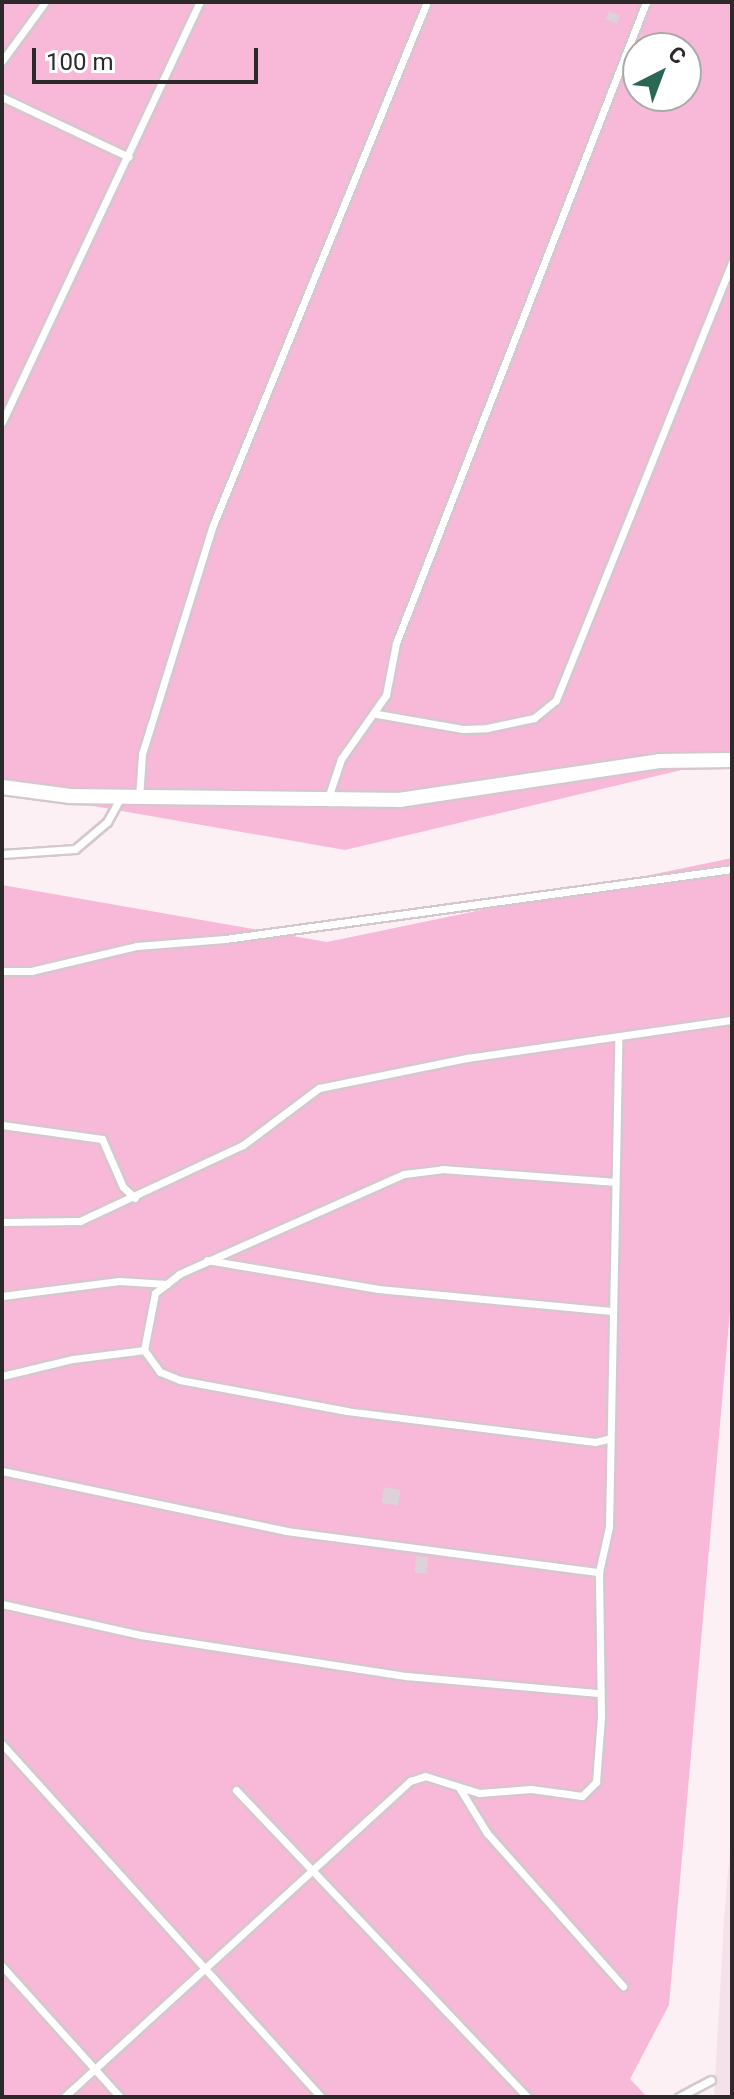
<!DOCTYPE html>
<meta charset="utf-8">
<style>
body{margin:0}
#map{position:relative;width:734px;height:2099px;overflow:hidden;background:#fcf0f5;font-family:Roboto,sans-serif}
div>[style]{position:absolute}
.built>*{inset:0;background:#f5e1ea}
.green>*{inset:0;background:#f7b9d7}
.building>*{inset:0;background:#ded1d7;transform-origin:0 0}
.roads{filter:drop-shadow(2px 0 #d4c8ce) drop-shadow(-2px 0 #d4c8ce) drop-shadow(0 2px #d4c8ce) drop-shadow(0 -2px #d4c8ce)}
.service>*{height:7px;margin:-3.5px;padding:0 3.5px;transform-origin:3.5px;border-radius:3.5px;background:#fff}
.minor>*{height:14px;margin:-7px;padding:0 7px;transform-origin:7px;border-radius:7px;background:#fff}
span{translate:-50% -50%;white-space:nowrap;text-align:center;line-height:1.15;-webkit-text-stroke:8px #fff;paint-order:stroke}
.frame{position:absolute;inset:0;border:4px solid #2d292b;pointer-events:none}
.north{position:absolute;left:622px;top:32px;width:80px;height:80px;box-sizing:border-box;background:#fff;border:2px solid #aba9aa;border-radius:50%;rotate:42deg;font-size:22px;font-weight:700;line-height:32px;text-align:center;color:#2d292b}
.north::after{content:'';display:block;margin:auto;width:28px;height:36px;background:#2b6854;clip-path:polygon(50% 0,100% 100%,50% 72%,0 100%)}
.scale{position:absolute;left:32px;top:48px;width:226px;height:36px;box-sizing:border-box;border:4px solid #2d292b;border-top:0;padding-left:10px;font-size:24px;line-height:28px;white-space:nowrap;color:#2d292b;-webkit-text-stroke:6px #fff;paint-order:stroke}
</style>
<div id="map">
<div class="built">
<i style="clip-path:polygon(732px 1824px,732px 2097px,714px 2097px,724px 1921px)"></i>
</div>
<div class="green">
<i style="clip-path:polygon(evenodd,2px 2px,732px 2px,732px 758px,345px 850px,2px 790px,2px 2px,638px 48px,686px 48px,686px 96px,638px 96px,638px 48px)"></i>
<i style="clip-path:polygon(732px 858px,732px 1288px,669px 2005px,630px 2079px,647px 2097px,2px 2097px,2px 885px,327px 942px)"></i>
</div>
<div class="building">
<i style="left:609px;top:11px;width:12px;height:9px;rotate:24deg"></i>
<i style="left:384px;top:1487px;width:17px;height:16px;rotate:10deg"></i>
<i style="left:416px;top:1556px;width:12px;height:17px;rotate:5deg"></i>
</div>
<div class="roads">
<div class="service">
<i style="left:2px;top:61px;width:73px;rotate:-53.9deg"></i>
<i style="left:2px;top:97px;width:140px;rotate:25.3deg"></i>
<i style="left:2px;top:422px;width:464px;rotate:-64.8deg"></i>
<i style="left:377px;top:714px;width:87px;rotate:9.9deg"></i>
<i style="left:463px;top:729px;width:24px;rotate:-2deg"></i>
<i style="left:487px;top:728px;width:48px;rotate:-12deg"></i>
<i style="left:534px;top:718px;width:28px;rotate:-39deg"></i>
<i style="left:556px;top:700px;width:471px;rotate:-68.1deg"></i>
<i style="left:139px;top:798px;width:44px;rotate:-86.1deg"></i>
<i style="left:142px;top:754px;width:240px;rotate:-72.8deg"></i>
<i style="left:213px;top:525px;width:565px;rotate:-67.75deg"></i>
<i style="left:328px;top:798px;width:41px;rotate:-71.6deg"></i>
<i style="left:341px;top:759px;width:78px;rotate:-54.9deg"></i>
<i style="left:386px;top:695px;width:53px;rotate:-79.1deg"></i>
<i style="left:396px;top:643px;width:688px;rotate:-68.69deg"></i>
<i style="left:2px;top:854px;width:73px;rotate:-3.9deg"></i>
<i style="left:75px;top:849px;width:42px;rotate:-40.2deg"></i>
<i style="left:107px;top:822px;width:29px;rotate:-61deg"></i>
<i style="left:2px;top:971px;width:29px"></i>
<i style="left:31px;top:971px;width:109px;rotate:-13.3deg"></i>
<i style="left:137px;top:946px;width:88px;rotate:-4.5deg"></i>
<i style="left:225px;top:939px;width:512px;rotate:-7.86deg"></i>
<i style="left:2px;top:1125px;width:101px;rotate:8deg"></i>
<i style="left:102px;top:1139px;width:52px;rotate:66.4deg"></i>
<i style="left:123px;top:1187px;width:16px;rotate:43deg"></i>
<i style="left:2px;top:1222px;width:78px;rotate:-0.7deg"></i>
<i style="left:80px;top:1221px;width:180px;rotate:-25deg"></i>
<i style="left:243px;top:1145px;width:95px;rotate:-36.9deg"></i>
<i style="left:319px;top:1088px;width:151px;rotate:-11.5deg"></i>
<i style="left:467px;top:1058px;width:268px;rotate:-8.2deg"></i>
<i style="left:207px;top:1260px;width:174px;rotate:9.6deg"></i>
<i style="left:379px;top:1289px;width:235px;rotate:5.4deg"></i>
<i style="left:2px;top:1296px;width:118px;rotate:-7.3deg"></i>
<i style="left:119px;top:1281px;width:48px;rotate:3.6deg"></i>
<i style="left:2px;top:1376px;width:73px;rotate:-13.5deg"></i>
<i style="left:73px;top:1359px;width:72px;rotate:-7.2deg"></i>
<i style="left:608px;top:1439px;width:13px;rotate:167deg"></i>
<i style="left:595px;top:1442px;width:250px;rotate:-172.9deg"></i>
<i style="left:347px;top:1411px;width:170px;rotate:-169.5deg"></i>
<i style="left:180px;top:1380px;width:22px;rotate:-158deg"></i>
<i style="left:160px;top:1372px;width:27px;rotate:-126deg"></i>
<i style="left:144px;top:1350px;width:58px;rotate:-79.1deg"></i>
<i style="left:155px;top:1293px;width:31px;rotate:-38deg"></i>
<i style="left:179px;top:1274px;width:246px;rotate:-24deg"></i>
<i style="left:404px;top:1174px;width:38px;rotate:-7deg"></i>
<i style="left:442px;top:1169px;width:171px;rotate:4.3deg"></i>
<i style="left:2px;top:1471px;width:290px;rotate:11.9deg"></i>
<i style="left:286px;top:1531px;width:316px;rotate:7.5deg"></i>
<i style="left:2px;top:1604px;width:142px;rotate:12.6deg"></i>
<i style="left:141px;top:1635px;width:269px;rotate:8.8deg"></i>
<i style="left:407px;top:1676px;width:192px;rotate:5.1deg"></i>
<i style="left:2px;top:1744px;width:476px;rotate:47.9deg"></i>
<i style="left:460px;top:1789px;width:52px;rotate:58.5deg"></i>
<i style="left:487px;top:1833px;width:205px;rotate:48.4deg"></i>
<i style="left:236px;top:1790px;width:423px;rotate:46.5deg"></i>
<i style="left:2px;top:1966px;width:176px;rotate:48deg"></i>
<i style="left:64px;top:2097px;width:469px;rotate:-42.4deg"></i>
<i style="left:410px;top:1781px;width:16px;rotate:-18deg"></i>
<i style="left:425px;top:1776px;width:57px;rotate:17.5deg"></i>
<i style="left:479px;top:1793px;width:52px;rotate:-4.4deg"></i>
<i style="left:531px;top:1789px;width:51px;rotate:7.8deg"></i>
<i style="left:582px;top:1796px;width:20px;rotate:-45deg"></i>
<i style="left:596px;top:1782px;width:65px;rotate:-85.6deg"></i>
<i style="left:601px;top:1717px;width:145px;rotate:-90.8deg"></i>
<i style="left:599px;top:1572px;width:46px;rotate:-77.5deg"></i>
<i style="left:609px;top:1527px;width:489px;rotate:-88.9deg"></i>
<i style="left:679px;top:2097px;width:36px;rotate:-28deg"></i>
</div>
<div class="minor">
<i style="left:2px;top:787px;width:69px;rotate:7.5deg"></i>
<i style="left:70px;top:796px;width:329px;rotate:0.7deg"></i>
<i style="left:399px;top:800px;width:263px;rotate:-8.5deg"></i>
<i style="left:659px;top:761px;width:73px;rotate:-0.8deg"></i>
</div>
</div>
<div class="frame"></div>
<div class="north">С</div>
<div class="scale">100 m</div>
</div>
